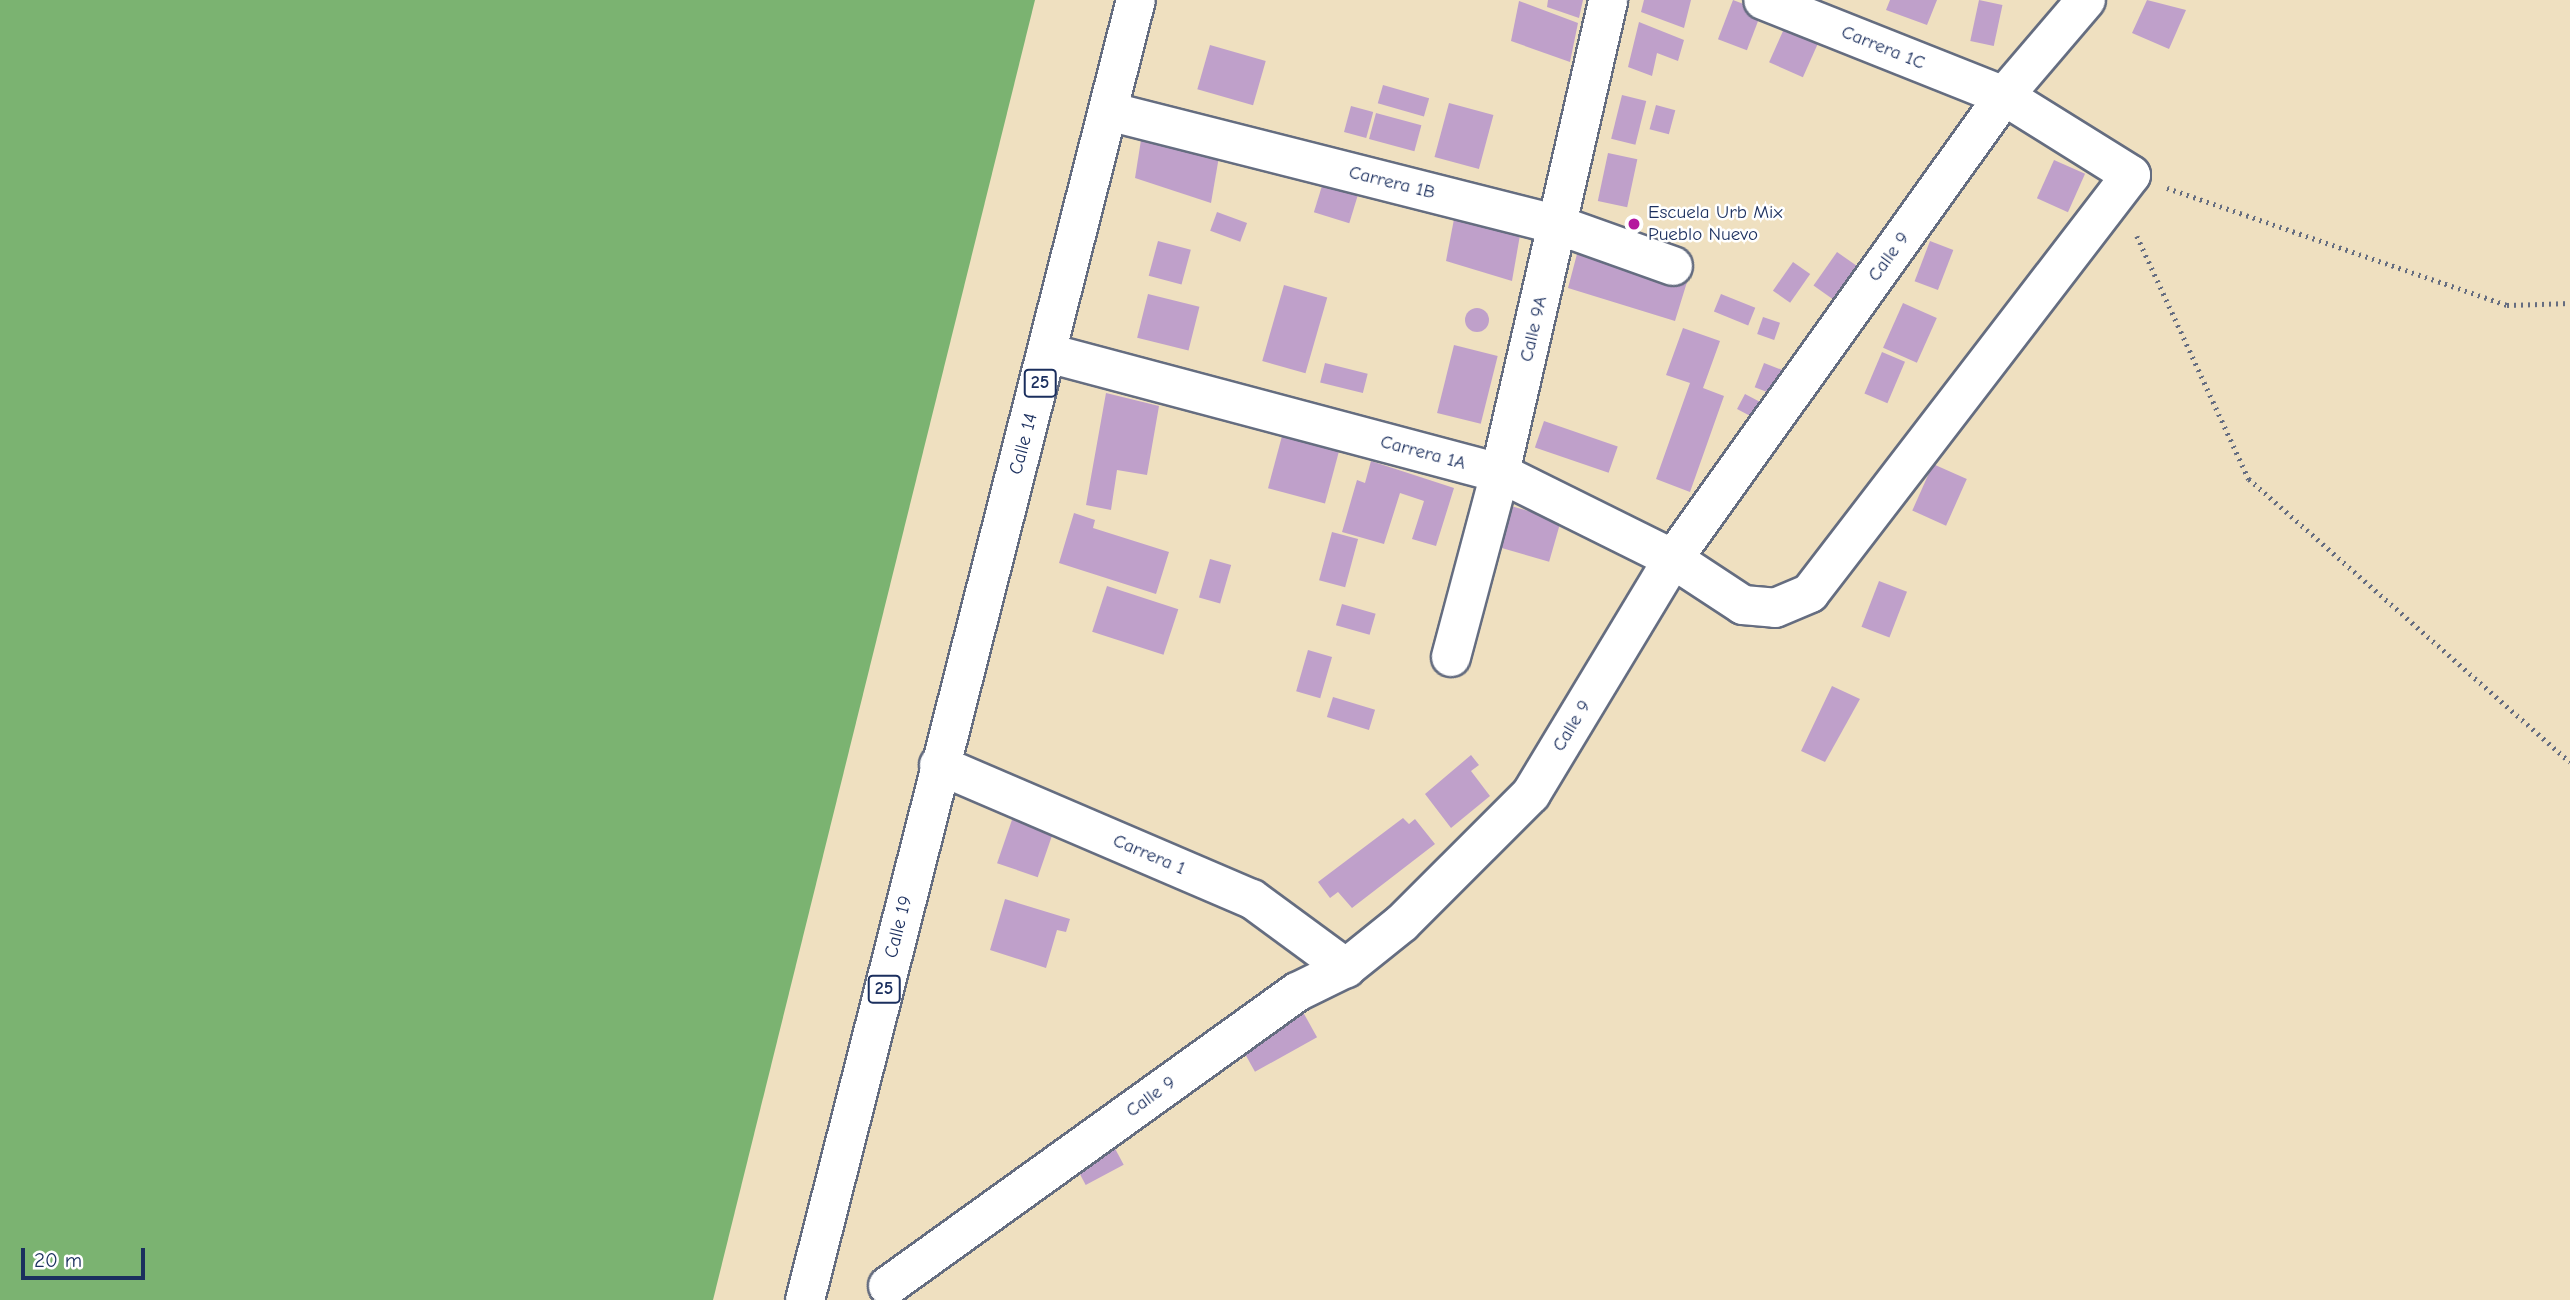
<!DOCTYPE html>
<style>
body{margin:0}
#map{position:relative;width:2570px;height:1300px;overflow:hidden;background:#efe0c0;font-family:"Comic Neue",sans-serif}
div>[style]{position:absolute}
.forest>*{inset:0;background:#7bb371}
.building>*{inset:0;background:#bfa0ca;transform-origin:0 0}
.round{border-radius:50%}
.path>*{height:4.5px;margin-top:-2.25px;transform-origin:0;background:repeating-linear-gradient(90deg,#656d80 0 2px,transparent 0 7px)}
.roads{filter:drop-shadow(2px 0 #656d80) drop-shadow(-2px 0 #656d80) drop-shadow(0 2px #656d80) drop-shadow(0 -2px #656d80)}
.minor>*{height:38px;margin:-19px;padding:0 19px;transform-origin:19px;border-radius:19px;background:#fff}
.highway>*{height:38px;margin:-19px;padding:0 19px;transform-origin:19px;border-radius:19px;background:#fff}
.dots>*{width:19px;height:19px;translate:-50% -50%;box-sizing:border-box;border:4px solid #fff;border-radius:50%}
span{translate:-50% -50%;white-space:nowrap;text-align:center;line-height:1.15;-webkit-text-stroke:5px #fff;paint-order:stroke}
.shield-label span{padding:2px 5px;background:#fff;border:2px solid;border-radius:5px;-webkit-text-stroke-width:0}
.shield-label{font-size:18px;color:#1b2f5e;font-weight:700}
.street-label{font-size:19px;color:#1b2f5e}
.poi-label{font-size:19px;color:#1b2f5e}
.left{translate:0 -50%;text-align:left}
.scale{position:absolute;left:21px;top:1248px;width:124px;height:32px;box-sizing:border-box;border:4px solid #1b2f5e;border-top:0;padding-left:9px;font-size:21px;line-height:24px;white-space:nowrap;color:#1b2f5e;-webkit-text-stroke:5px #fff;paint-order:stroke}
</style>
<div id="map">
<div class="forest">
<i style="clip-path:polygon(0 0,1035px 0,713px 1300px,0 1300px)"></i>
</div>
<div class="building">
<i style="clip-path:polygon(1548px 0,1583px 0,1579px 18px,1547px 7px)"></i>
<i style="clip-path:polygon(1644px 0,1691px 0,1684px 28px,1641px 12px)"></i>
<i style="left:1733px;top:0;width:31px;height:42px;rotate:21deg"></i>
<i style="clip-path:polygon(1890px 0,1937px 0,1927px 25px,1886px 10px)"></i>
<i style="left:1979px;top:0;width:24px;height:42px;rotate:12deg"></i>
<i style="clip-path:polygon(2147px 0,2186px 10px,2169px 49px,2132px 33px)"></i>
<i style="clip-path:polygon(1519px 1px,1578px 23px,1570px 62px,1511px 41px)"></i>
<i style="clip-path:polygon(1639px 22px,1684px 40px,1678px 61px,1657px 53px,1652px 76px,1628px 67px)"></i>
<i style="left:1787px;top:22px;width:37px;height:44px;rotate:24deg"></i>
<i style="left:1210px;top:45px;width:58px;height:46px;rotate:16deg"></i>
<i style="left:1383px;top:85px;width:48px;height:19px;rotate:16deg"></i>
<i style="left:1622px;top:95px;width:25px;height:45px;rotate:14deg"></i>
<i style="left:1449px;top:103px;width:46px;height:56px;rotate:15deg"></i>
<i style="left:1656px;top:105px;width:20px;height:25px;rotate:15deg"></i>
<i style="left:1351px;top:106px;width:23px;height:27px;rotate:15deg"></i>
<i style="left:1376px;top:113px;width:47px;height:27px;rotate:15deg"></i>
<i style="clip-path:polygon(1144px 121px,1221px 145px,1211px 203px,1135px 178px)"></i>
<i style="left:1608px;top:153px;width:30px;height:49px;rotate:12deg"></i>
<i style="left:2054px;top:160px;width:34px;height:42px;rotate:24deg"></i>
<i style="left:1325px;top:176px;width:37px;height:38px;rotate:17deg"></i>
<i style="left:1217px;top:212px;width:32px;height:20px;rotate:20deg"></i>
<i style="clip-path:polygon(1454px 219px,1520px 235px,1512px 281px,1446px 261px)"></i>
<i style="clip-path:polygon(1582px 235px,1592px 254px,1687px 282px,1675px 321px,1568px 288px)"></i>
<i style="left:1158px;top:241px;width:34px;height:36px;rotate:15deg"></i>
<i style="left:1930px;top:241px;width:25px;height:43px;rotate:21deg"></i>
<i style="left:1837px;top:252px;width:38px;height:41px;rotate:35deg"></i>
<i style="left:1793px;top:262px;width:21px;height:35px;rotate:35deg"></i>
<i style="left:1284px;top:285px;width:45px;height:79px;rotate:16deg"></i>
<i style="left:1148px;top:294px;width:53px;height:45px;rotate:14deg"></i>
<i style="left:1721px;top:294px;width:37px;height:19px;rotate:22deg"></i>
<i style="left:1903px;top:303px;width:37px;height:49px;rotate:24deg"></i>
<i class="round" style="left:1465px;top:308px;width:24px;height:24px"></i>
<i style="left:1763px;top:317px;width:18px;height:18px;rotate:19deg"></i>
<i style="clip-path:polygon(1683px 328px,1720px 341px,1703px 388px,1724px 396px,1690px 492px,1656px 479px,1690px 383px,1666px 375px)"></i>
<i style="left:1454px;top:345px;width:45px;height:70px;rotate:14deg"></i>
<i style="left:1882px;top:352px;width:25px;height:45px;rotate:23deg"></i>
<i style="left:1325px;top:363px;width:44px;height:20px;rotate:14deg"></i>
<i style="left:1764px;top:363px;width:26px;height:26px;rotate:21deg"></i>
<i style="clip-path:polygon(1106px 393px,1159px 406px,1147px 475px,1117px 470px,1111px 510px,1086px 505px)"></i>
<i style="left:1745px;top:394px;width:21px;height:17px;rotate:28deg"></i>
<i style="left:1544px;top:421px;width:78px;height:28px;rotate:19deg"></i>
<i style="left:1282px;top:436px;width:59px;height:54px;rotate:15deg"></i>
<i style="clip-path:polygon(1371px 461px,1454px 488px,1436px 546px,1412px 539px,1424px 501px,1400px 493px,1384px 544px,1342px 532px,1357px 480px,1365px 483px)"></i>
<i style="left:1933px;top:464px;width:37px;height:51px;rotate:24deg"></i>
<i style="left:1511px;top:506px;width:52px;height:43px;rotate:16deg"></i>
<i style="clip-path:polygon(1074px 513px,1095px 520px,1093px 528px,1169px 552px,1156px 594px,1059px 563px)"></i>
<i style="left:1332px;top:532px;width:27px;height:50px;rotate:15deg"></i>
<i style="left:1210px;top:559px;width:22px;height:40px;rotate:16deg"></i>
<i style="left:1879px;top:581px;width:30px;height:49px;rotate:21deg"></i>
<i style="left:1107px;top:586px;width:75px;height:48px;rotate:18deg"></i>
<i style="left:1342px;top:604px;width:35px;height:22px;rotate:16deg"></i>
<i style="left:1308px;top:650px;width:25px;height:43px;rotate:16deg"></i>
<i style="clip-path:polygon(1832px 686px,1860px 699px,1825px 762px,1801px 751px)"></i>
<i style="left:1333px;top:697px;width:44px;height:21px;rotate:17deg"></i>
<i style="clip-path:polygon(1471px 755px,1479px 765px,1471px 771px,1490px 796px,1451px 828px,1425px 794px)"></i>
<i style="left:1014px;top:814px;width:43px;height:52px;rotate:19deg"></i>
<i style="clip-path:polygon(1403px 818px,1409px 824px,1415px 819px,1435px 844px,1352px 908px,1338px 892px,1330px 898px,1318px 882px)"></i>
<i style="clip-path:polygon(1005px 899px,1070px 919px,1066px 932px,1057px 930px,1046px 968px,990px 950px)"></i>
<i style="left:1303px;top:1012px;width:29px;height:71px;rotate:61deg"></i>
<i style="left:1111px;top:1141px;width:27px;height:43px;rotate:62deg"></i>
</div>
<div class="path">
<i style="left:2167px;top:188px;width:360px;rotate:19deg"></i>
<i style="left:2507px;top:305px;width:63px;rotate:-1.8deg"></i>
<i style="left:2137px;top:236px;width:268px;rotate:65.3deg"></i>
<i style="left:2249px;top:479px;width:428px;rotate:41.4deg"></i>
</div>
<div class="roads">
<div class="minor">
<i style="left:1108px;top:111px;width:464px;rotate:14.2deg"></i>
<i style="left:1558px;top:225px;width:122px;rotate:19.6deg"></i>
<i style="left:1048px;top:353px;width:468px;rotate:14.9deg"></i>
<i style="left:1500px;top:473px;width:193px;rotate:26.4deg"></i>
<i style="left:1673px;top:559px;width:84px;rotate:33.3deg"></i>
<i style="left:1743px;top:605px;width:32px;rotate:5deg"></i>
<i style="left:1775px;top:608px;width:38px;rotate:-23deg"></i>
<i style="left:1810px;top:593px;width:527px;rotate:-52.48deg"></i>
<i style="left:2131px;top:175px;width:150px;rotate:-148.1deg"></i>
<i style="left:2004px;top:96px;width:259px;rotate:-158.3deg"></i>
<i style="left:1451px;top:657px;width:190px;rotate:-75.1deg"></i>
<i style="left:1500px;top:473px;width:485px;rotate:-77.1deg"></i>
<i style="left:939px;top:765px;width:340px;rotate:23.2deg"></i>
<i style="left:1252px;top:899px;width:117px;rotate:36.3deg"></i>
<i style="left:888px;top:1286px;width:504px;rotate:-35.71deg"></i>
<i style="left:1297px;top:992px;width:55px;rotate:-26.1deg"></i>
<i style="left:1346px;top:968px;width:72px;rotate:-38.8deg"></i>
<i style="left:1402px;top:923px;width:182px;rotate:-45deg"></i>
<i style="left:1531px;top:794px;width:275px;rotate:-58.9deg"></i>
<i style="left:1673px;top:559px;width:569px;rotate:-54.44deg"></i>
<i style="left:2004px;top:96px;width:126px;rotate:-49.5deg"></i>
</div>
<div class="highway">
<i style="left:805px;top:1300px;width:1341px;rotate:-75.72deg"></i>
</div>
</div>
<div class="dots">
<i style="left:1634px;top:224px;background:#b5179e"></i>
</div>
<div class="shield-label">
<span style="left:1040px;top:383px">25</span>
<span style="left:884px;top:989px">25</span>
</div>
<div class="street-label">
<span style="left:1883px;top:48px;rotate:22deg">Carrera 1C</span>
<span style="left:1392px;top:183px;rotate:14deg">Carrera 1B</span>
<span style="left:1889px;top:257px;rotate:-54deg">Calle 9</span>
<span style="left:1534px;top:329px;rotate:-77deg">Calle 9A</span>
<span style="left:1024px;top:444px;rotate:-75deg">Calle 14</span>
<span style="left:1423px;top:453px;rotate:15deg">Carrera 1A</span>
<span style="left:1572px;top:726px;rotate:-59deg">Calle 9</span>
<span style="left:1149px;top:855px;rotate:23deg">Carrera 1</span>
<span style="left:899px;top:927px;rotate:-76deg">Calle 19</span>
<span style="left:1151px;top:1097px;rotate:-36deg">Calle 9</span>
</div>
<div class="poi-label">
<span class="left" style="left:1648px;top:224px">Escuela Urb Mix<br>Pueblo Nuevo</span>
</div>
<div class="scale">20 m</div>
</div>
